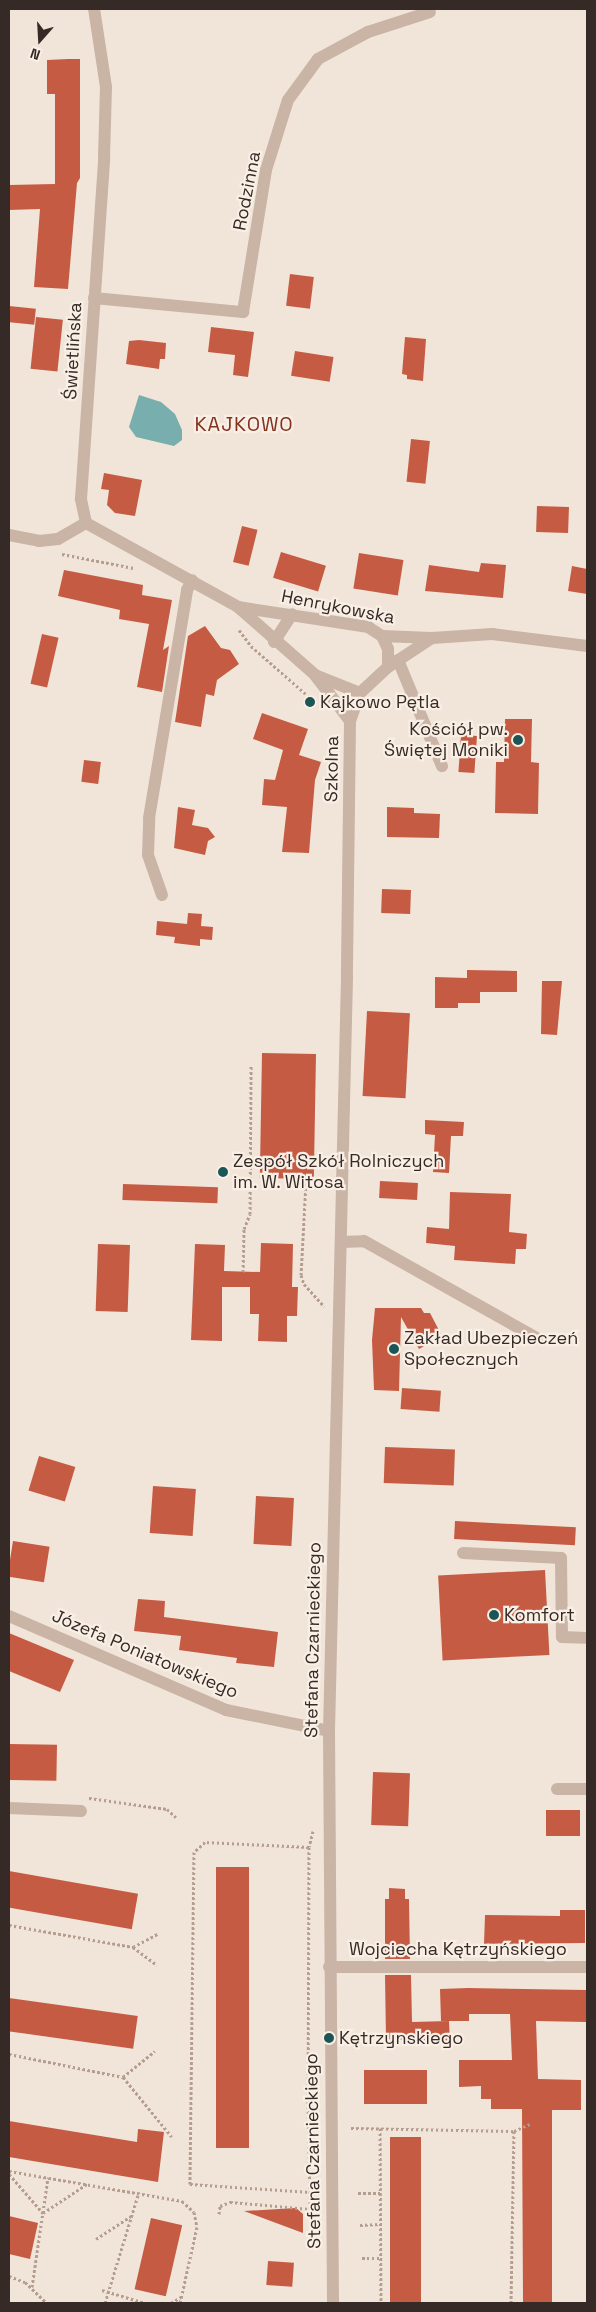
<!DOCTYPE html>
<meta charset="utf-8">
<style>
body{margin:0}
#map{position:relative;width:596px;height:2312px;overflow:hidden;background:#f1e5d9;font-family:"Space Grotesk",sans-serif}
div>[style]{position:absolute}
.water>*{inset:0;background:#78aead}
.building>*{inset:0;background:#c65b43;transform-origin:0 0}
.path>*{height:3px;margin-top:-1.5px;transform-origin:0;background:repeating-linear-gradient(90deg,#b59e90 0 2.5px,transparent 0 5px)}
.minor>*{height:12px;margin:-6px;padding:0 6px;transform-origin:6px;border-radius:6px;background:#c9b4a5}
.dots>*{width:14px;height:14px;translate:-50% -50%;box-sizing:border-box;border:2px solid #f9efe5;border-radius:50%}
span{translate:-50% -50%;white-space:nowrap;text-align:center;line-height:1.15;-webkit-text-stroke:4.5px #f9efe5;paint-order:stroke}
.street-label{font-size:18px;color:#352a26}
.poi-label{font-size:18px;color:#352a26}
.left{translate:0 -50%;text-align:left}
.right{translate:-100% -50%;text-align:right}
.quarter-label{font-size:20px;color:#833220;letter-spacing:1px}
.frame{position:absolute;inset:0;border:10px solid #352a26;pointer-events:none}
.north{position:absolute;left:15px;top:15px;width:50px;height:50px;-webkit-text-stroke:4px #f9efe5;paint-order:stroke;rotate:199deg;font-size:14px;font-weight:700;line-height:20px;text-align:center;color:#352a26}
.north::after{content:'';display:block;margin:auto;width:18px;height:22px;background:#352a26;clip-path:polygon(50% 0,100% 100%,50% 72%,0 100%)}
</style>
<div id="map">
<div class="water">
<i style="clip-path:polygon(139px 395px,161px 402px,175px 414px,182px 430px,182px 440px,174px 446px,136px 437px,129px 427px)"></i>
</div>
<div class="building">
<i style="clip-path:polygon(68px 59px,80px 59px,80px 178px,77px 183px,68px 289px,34px 287px,40px 209px,9px 210px,9px 185px,55px 184px,55px 94px,47px 94px,47px 60px)"></i>
<i style="left:290px;top:274px;width:24px;height:32px;rotate:7deg"></i>
<i style="left:9px;top:306px;width:27px;height:16px;rotate:6deg"></i>
<i style="left:36px;top:317px;width:27px;height:52px;rotate:6deg"></i>
<i style="clip-path:polygon(211px 327px,254px 332px,248px 377px,233px 375px,235px 355px,208px 352px)"></i>
<i style="clip-path:polygon(405px 337px,426px 339px,423px 381px,407px 379px,407px 375px,402px 374px)"></i>
<i style="clip-path:polygon(139px 340px,166px 343px,165px 359px,160px 359px,159px 369px,126px 364px,129px 341px)"></i>
<i style="left:295px;top:351px;width:39px;height:25px;rotate:9deg"></i>
<i style="left:411px;top:439px;width:19px;height:43px;rotate:6deg"></i>
<i style="clip-path:polygon(104px 473px,142px 480px,135px 516px,115px 513px,107px 505px,109px 490px,101px 489px)"></i>
<i style="left:537px;top:506px;width:32px;height:26px;rotate:2deg"></i>
<i style="left:242px;top:526px;width:16px;height:37px;rotate:14deg"></i>
<i style="left:281px;top:552px;width:47px;height:27px;rotate:17deg"></i>
<i style="left:359px;top:553px;width:45px;height:36px;rotate:9deg"></i>
<i style="clip-path:polygon(481px 563px,506px 565px,503px 598px,425px 591px,429px 565px,479px 572px)"></i>
<i style="clip-path:polygon(572px 566px,587px 569px,587px 594px,568px 591px)"></i>
<i style="clip-path:polygon(64px 570px,143px 585px,142px 595px,172px 600px,163px 650px,169px 646px,162px 692px,137px 687px,149px 624px,119px 619px,120px 610px,58px 596px)"></i>
<i style="clip-path:polygon(205px 626px,221px 648px,230px 650px,239px 664px,217px 680px,214px 696px,206px 694px,201px 727px,175px 722px,188px 636px)"></i>
<i style="left:42px;top:634px;width:17px;height:51px;rotate:13deg"></i>
<i style="clip-path:polygon(262px 713px,308px 729px,299px 755px,321px 762px,315px 780px,309px 853px,282px 852px,287px 807px,262px 805px,264px 779px,275px 780px,283px 750px,253px 739px)"></i>
<i style="clip-path:polygon(505px 719px,532px 719px,531px 762px,539px 763px,538px 814px,495px 813px,496px 762px,504px 762px)"></i>
<i style="left:461px;top:735px;width:16px;height:37px;rotate:4deg"></i>
<i style="left:84px;top:760px;width:17px;height:22px;rotate:7deg"></i>
<i style="clip-path:polygon(178px 807px,195px 810px,192px 825px,208px 828px,215px 837px,208px 841px,205px 855px,174px 848px)"></i>
<i style="clip-path:polygon(387px 807px,414px 808px,414px 813px,440px 814px,439px 838px,387px 837px)"></i>
<i style="left:382px;top:889px;width:29px;height:24px;rotate:2deg"></i>
<i style="clip-path:polygon(188px 913px,202px 914px,201px 926px,213px 927px,212px 940px,200px 939px,200px 946px,174px 943px,175px 937px,156px 935px,157px 921px,187px 924px)"></i>
<i style="clip-path:polygon(467px 970px,517px 971px,517px 992px,480px 992px,480px 1003px,458px 1003px,458px 1008px,435px 1008px,435px 977px,467px 978px)"></i>
<i style="clip-path:polygon(542px 981px,562px 981px,557px 1035px,541px 1034px)"></i>
<i style="left:367px;top:1011px;width:43px;height:85px;rotate:3deg"></i>
<i style="left:262px;top:1053px;width:54px;height:125px;rotate:1deg"></i>
<i style="clip-path:polygon(425px 1120px,464px 1122px,463px 1136px,451px 1136px,449px 1173px,433px 1172px,435px 1135px,425px 1134px)"></i>
<i style="left:380px;top:1181px;width:38px;height:17px;rotate:3deg"></i>
<i style="left:123px;top:1184px;width:95px;height:16px;rotate:2deg"></i>
<i style="clip-path:polygon(450px 1192px,511px 1194px,509px 1232px,527px 1234px,526px 1249px,516px 1249px,515px 1264px,454px 1260px,455px 1246px,426px 1243px,427px 1227px,449px 1229px)"></i>
<i style="clip-path:polygon(261px 1243px,293px 1244px,292px 1287px,298px 1287px,297px 1316px,287px 1316px,287px 1342px,258px 1341px,259px 1314px,250px 1314px,250px 1287px,222px 1287px,222px 1341px,191px 1340px,195px 1244px,225px 1245px,224px 1271px,260px 1272px)"></i>
<i style="left:98px;top:1244px;width:32px;height:67px;rotate:2deg"></i>
<i style="clip-path:polygon(375px 1308px,421px 1308px,424px 1313px,430px 1313px,442px 1336px,419px 1349px,401px 1317px,399px 1391px,374px 1390px,372px 1340px)"></i>
<i style="left:402px;top:1388px;width:39px;height:21px;rotate:4deg"></i>
<i style="left:385px;top:1447px;width:70px;height:36px;rotate:2deg"></i>
<i style="left:39px;top:1456px;width:38px;height:36px;rotate:17deg"></i>
<i style="left:153px;top:1486px;width:43px;height:47px;rotate:4deg"></i>
<i style="left:256px;top:1496px;width:38px;height:48px;rotate:3deg"></i>
<i style="left:455px;top:1521px;width:121px;height:18px;rotate:3deg"></i>
<i style="left:13px;top:1541px;width:37px;height:36px;rotate:9deg"></i>
<i style="left:545px;top:1570px;width:85px;height:107px;rotate:87deg"></i>
<i style="clip-path:polygon(138px 1599px,165px 1601px,164px 1617px,278px 1632px,274px 1667px,236px 1663px,237px 1658px,179px 1650px,181px 1636px,134px 1631px)"></i>
<i style="clip-path:polygon(9px 1633px,74px 1660px,60px 1692px,9px 1671px)"></i>
<i style="left:9px;top:1744px;width:48px;height:36px;rotate:1deg"></i>
<i style="left:373px;top:1772px;width:37px;height:53px;rotate:2deg"></i>
<i style="left:546px;top:1810px;width:34px;height:26px"></i>
<i style="left:216px;top:1867px;width:33px;height:281px"></i>
<i style="left:9px;top:1871px;width:131px;height:36px;rotate:10deg"></i>
<i style="clip-path:polygon(389px 1888px,405px 1889px,405px 1899px,409px 1899px,410px 1959px,385px 1959px,385px 1899px,389px 1899px)"></i>
<i style="clip-path:polygon(560px 1910px,585px 1910px,585px 1943px,484px 1944px,485px 1915px,560px 1916px)"></i>
<i style="clip-path:polygon(385px 1975px,411px 1975px,412px 2022px,449px 2021px,450px 2043px,386px 2039px)"></i>
<i style="clip-path:polygon(468px 1988px,587px 1990px,586px 2022px,536px 2021px,538px 2079px,581px 2080px,581px 2110px,552px 2110px,552px 2303px,523px 2303px,522px 2109px,491px 2109px,491px 2099px,481px 2099px,481px 2086px,459px 2087px,459px 2060px,512px 2060px,510px 2014px,469px 2014px,469px 2021px,441px 2021px,440px 1989px)"></i>
<i style="left:9px;top:1998px;width:130px;height:33px;rotate:8deg"></i>
<i style="left:364px;top:2070px;width:63px;height:34px"></i>
<i style="clip-path:polygon(9px 2121px,137px 2142px,138px 2129px,164px 2132px,158px 2182px,9px 2157px)"></i>
<i style="left:390px;top:2137px;width:31px;height:166px"></i>
<i style="clip-path:polygon(296px 2208px,303px 2214px,303px 2233px,244px 2211px)"></i>
<i style="clip-path:polygon(9px 2216px,38px 2223px,30px 2259px,9px 2254px)"></i>
<i style="left:151px;top:2218px;width:32px;height:73px;rotate:13deg"></i>
<i style="left:268px;top:2261px;width:26px;height:24px;rotate:4deg"></i>
</div>
<div class="path">
<i style="left:62px;top:554px;width:73px;rotate:11deg"></i>
<i style="left:239px;top:630px;width:20px;rotate:53deg"></i>
<i style="left:251px;top:646px;width:86px;rotate:41.2deg"></i>
<i style="left:306px;top:1183px;width:92px;rotate:93.1deg"></i>
<i style="left:301px;top:1275px;width:9px;rotate:72deg"></i>
<i style="left:304px;top:1284px;width:30px;rotate:48deg"></i>
<i style="left:243px;top:1272px;width:43px;rotate:-88.7deg"></i>
<i style="left:244px;top:1229px;width:16px;rotate:-68deg"></i>
<i style="left:250px;top:1214px;width:149px;rotate:-89.6deg"></i>
<i style="left:89px;top:1798px;width:79px;rotate:8deg"></i>
<i style="left:167px;top:1809px;width:12px;rotate:42deg"></i>
<i style="left:313px;top:1831px;width:16px;rotate:104deg"></i>
<i style="left:309px;top:1847px;width:254px;rotate:90.2deg"></i>
<i style="left:308px;top:2101px;width:108px;rotate:88.9deg"></i>
<i style="left:310px;top:2209px;width:10px;rotate:45deg"></i>
<i style="left:309px;top:1847px;width:104px;rotate:-177.2deg"></i>
<i style="left:205px;top:1842px;width:15px;rotate:138deg"></i>
<i style="left:194px;top:1852px;width:332px;rotate:90.7deg"></i>
<i style="left:190px;top:2184px;width:120px;rotate:3.8deg"></i>
<i style="left:9px;top:1925px;width:126px;rotate:10.1deg"></i>
<i style="left:133px;top:1947px;width:30px;rotate:-28deg"></i>
<i style="left:133px;top:1947px;width:30px;rotate:37deg"></i>
<i style="left:9px;top:2054px;width:116px;rotate:11.4deg"></i>
<i style="left:123px;top:2077px;width:77px;rotate:50.8deg"></i>
<i style="left:123px;top:2077px;width:41px;rotate:-39.1deg"></i>
<i style="left:351px;top:2128px;width:163px;rotate:1.1deg"></i>
<i style="left:514px;top:2131px;width:172px;rotate:91deg"></i>
<i style="left:380px;top:2128px;width:175px;rotate:89.7deg"></i>
<i style="left:514px;top:2131px;width:17px;rotate:-24deg"></i>
<i style="left:9px;top:2171px;width:176px;rotate:9.8deg"></i>
<i style="left:182px;top:2201px;width:16px;rotate:43deg"></i>
<i style="left:194px;top:2212px;width:15px;rotate:79deg"></i>
<i style="left:197px;top:2227px;width:78px;rotate:102.6deg"></i>
<i style="left:9px;top:2174px;width:52px;rotate:48.9deg"></i>
<i style="left:43px;top:2213px;width:53px;rotate:-33.4deg"></i>
<i style="left:358px;top:2193px;width:22px"></i>
<i style="left:219px;top:2214px;width:8px;rotate:-83deg"></i>
<i style="left:220px;top:2206px;width:11px;rotate:-22deg"></i>
<i style="left:230px;top:2202px;width:80px;rotate:5deg"></i>
<i style="left:360px;top:2225px;width:20px;rotate:-3deg"></i>
<i style="left:96px;top:2239px;width:42px;rotate:-33.3deg"></i>
<i style="left:362px;top:2258px;width:18px"></i>
<i style="left:9px;top:2276px;width:17px;rotate:21deg"></i>
<i style="left:25px;top:2282px;width:30px;rotate:44deg"></i>
<i style="left:32px;top:2287px;width:111px;rotate:-81.7deg"></i>
<i style="left:102px;top:2290px;width:45px;rotate:16.8deg"></i>
<i style="left:105px;top:2303px;width:116px;rotate:-73deg"></i>
<i style="left:171px;top:2303px;width:12px;rotate:-31deg"></i>
</div>
<div class="minor">
<i style="left:94px;top:298px;width:150px;rotate:5.4deg"></i>
<i style="left:243px;top:312px;width:144px;rotate:-80.8deg"></i>
<i style="left:266px;top:170px;width:73px;rotate:-72.6deg"></i>
<i style="left:288px;top:100px;width:51px;rotate:-53.8deg"></i>
<i style="left:318px;top:59px;width:57px;rotate:-28.4deg"></i>
<i style="left:368px;top:32px;width:65px;rotate:-17.9deg"></i>
<i style="left:86px;top:523px;width:174px;rotate:28.9deg"></i>
<i style="left:238px;top:607px;width:103px;rotate:41.4deg"></i>
<i style="left:315px;top:675px;width:58px;rotate:52.7deg"></i>
<i style="left:350px;top:721px;width:257px;rotate:90.7deg"></i>
<i style="left:347px;top:978px;width:753px;rotate:91.37deg"></i>
<i style="left:329px;top:1731px;width:572px;rotate:89.6deg"></i>
<i style="left:86px;top:523px;width:25px;rotate:-102deg"></i>
<i style="left:81px;top:499px;width:342px;rotate:-86.1deg"></i>
<i style="left:104px;top:158px;width:71px;rotate:-88.4deg"></i>
<i style="left:106px;top:87px;width:79px;rotate:-98.7deg"></i>
<i style="left:9px;top:535px;width:31px;rotate:11deg"></i>
<i style="left:39px;top:541px;width:19px;rotate:-6deg"></i>
<i style="left:58px;top:539px;width:32px;rotate:-30deg"></i>
<i style="left:238px;top:607px;width:132px;rotate:8.7deg"></i>
<i style="left:368px;top:627px;width:17px;rotate:33deg"></i>
<i style="left:382px;top:636px;width:50px;rotate:2.3deg"></i>
<i style="left:432px;top:638px;width:60px;rotate:-3.8deg"></i>
<i style="left:492px;top:634px;width:96px;rotate:7.2deg"></i>
<i style="left:382px;top:636px;width:14px;rotate:65deg"></i>
<i style="left:388px;top:649px;width:18px;rotate:90deg"></i>
<i style="left:274px;top:642px;width:33px;rotate:-57deg"></i>
<i style="left:398px;top:660px;width:115px;rotate:67.5deg"></i>
<i style="left:315px;top:675px;width:48px;rotate:21.8deg"></i>
<i style="left:350px;top:721px;width:30px;rotate:-70deg"></i>
<i style="left:360px;top:693px;width:38px;rotate:-43deg"></i>
<i style="left:388px;top:667px;width:53px;rotate:-33.4deg"></i>
<i style="left:162px;top:895px;width:42px;rotate:-109.3deg"></i>
<i style="left:148px;top:855px;width:37px;rotate:-88deg"></i>
<i style="left:149px;top:818px;width:231px;rotate:-80.5deg"></i>
<i style="left:187px;top:590px;width:11px;rotate:-63deg"></i>
<i style="left:341px;top:1242px;width:23px;rotate:-2deg"></i>
<i style="left:364px;top:1241px;width:198px;rotate:29.3deg"></i>
<i style="left:463px;top:1553px;width:98px;rotate:2.9deg"></i>
<i style="left:561px;top:1558px;width:79px;rotate:89.3deg"></i>
<i style="left:562px;top:1637px;width:25px;rotate:2deg"></i>
<i style="left:9px;top:1616px;width:236px;rotate:23.4deg"></i>
<i style="left:226px;top:1710px;width:105px;rotate:11.5deg"></i>
<i style="left:557px;top:1789px;width:30px"></i>
<i style="left:9px;top:1808px;width:72px;rotate:2.4deg"></i>
<i style="left:329px;top:1967px;width:258px"></i>
</div>
<div class="dots">
<i style="left:310px;top:702px;background:#1c5556"></i>
<i style="left:518px;top:740px;background:#1c5556"></i>
<i style="left:223px;top:1172px;background:#1c5556"></i>
<i style="left:394px;top:1349px;background:#1c5556"></i>
<i style="left:494px;top:1615px;background:#1c5556"></i>
<i style="left:329px;top:2038px;background:#1c5556"></i>
</div>
<div class="street-label">
<span style="left:247px;top:191px;rotate:-79deg">Rodzinna</span>
<span style="left:73px;top:351px;rotate:-87deg">Świetlińska</span>
<span style="left:338px;top:607px;rotate:11deg">Henrykowska</span>
<span style="left:332px;top:769px;rotate:-89deg">Szkolna</span>
<span style="left:313px;top:1640px;rotate:-89deg">Stefana Czarnieckiego</span>
<span style="left:145px;top:1654px;rotate:23deg">Józefa Poniatowskiego</span>
<span style="left:458px;top:1949px">Wojciecha Kętrzyńskiego</span>
<span style="left:313px;top:2151px;rotate:-91deg">Stefana Czarnieckiego</span>
</div>
<div class="poi-label">
<span class="left" style="left:320px;top:702px">Kajkowo Pętla</span>
<span class="right" style="left:508px;top:740px">Kościół pw.<br>Świętej Moniki</span>
<span class="left" style="left:233px;top:1172px">Zespół Szkół Rolniczych<br>im. W. Witosa</span>
<span class="left" style="left:404px;top:1349px">Zakład Ubezpieczeń<br>Społecznych</span>
<span class="left" style="left:504px;top:1615px">Komfort</span>
<span class="left" style="left:339px;top:2038px">Kętrzynskiego</span>
</div>
<div class="quarter-label">
<span style="left:244px;top:424px">KAJKOWO</span>
</div>
<div class="frame"></div>
<div class="north">N</div>
</div>
